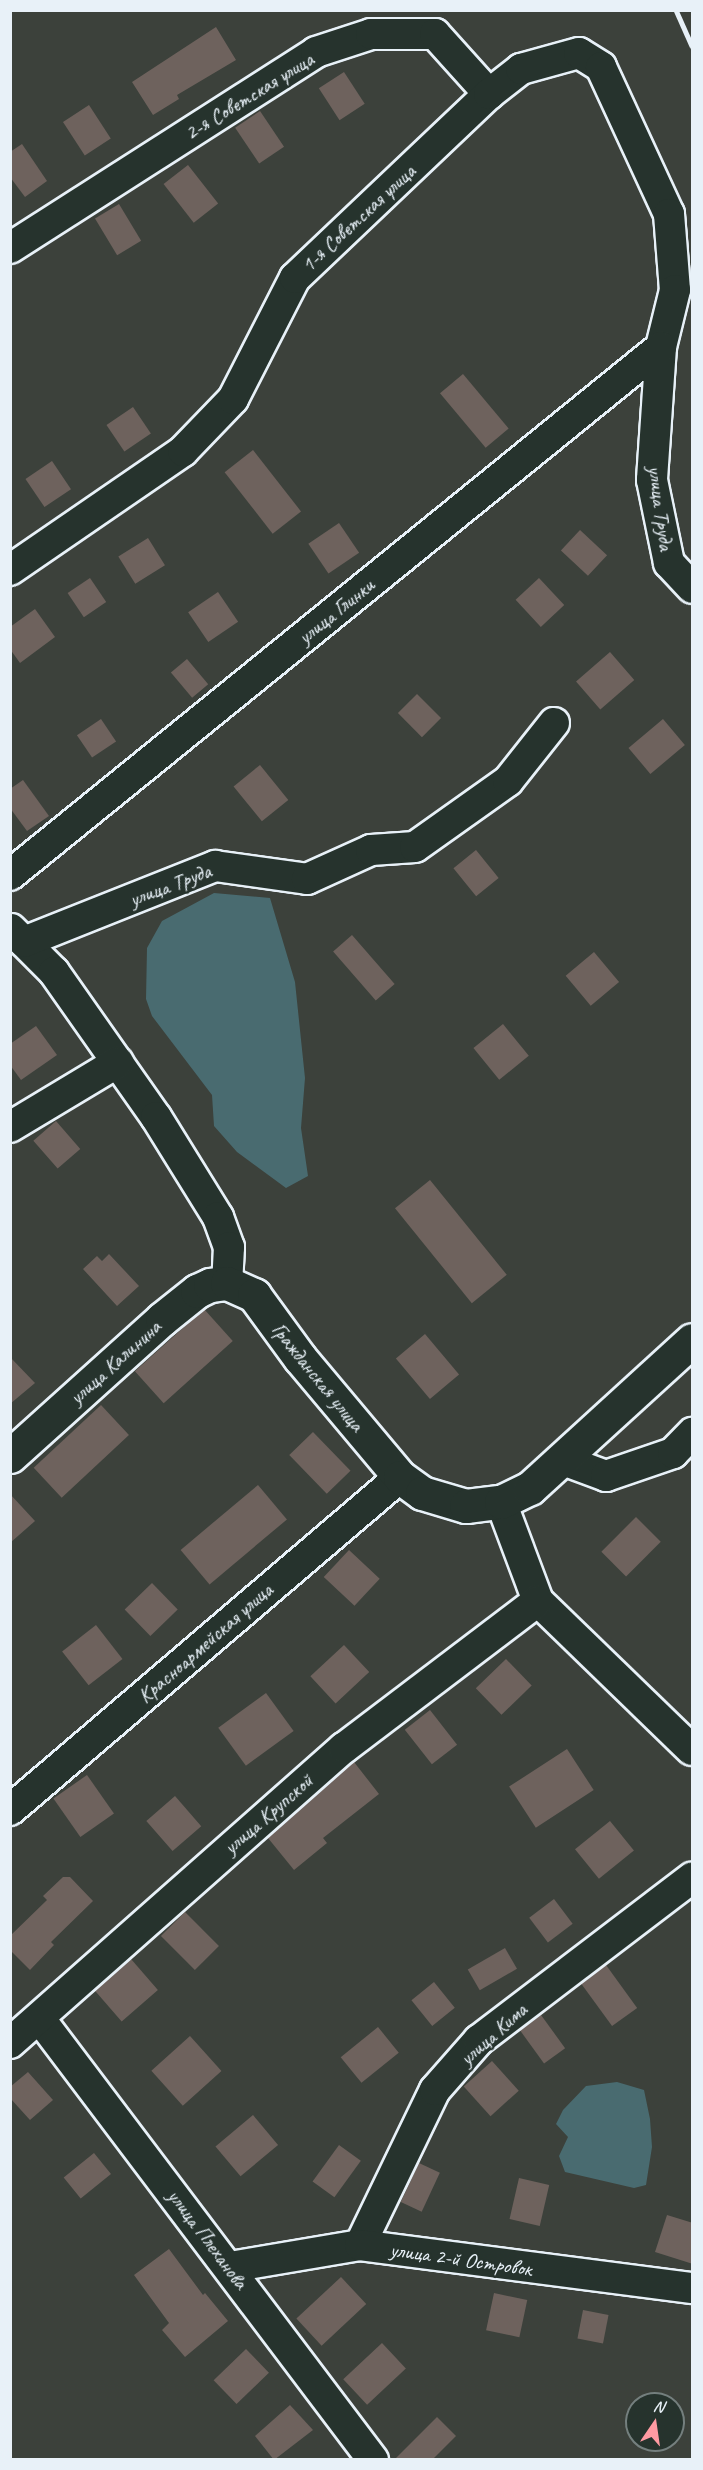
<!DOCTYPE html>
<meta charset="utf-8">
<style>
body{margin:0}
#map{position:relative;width:703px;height:2470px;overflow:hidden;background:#3c413b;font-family:Caveat,sans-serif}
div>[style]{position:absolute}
.water>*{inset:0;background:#496b70}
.building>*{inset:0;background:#6e625d;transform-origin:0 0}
.roads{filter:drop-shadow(2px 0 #e8f1f8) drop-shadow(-2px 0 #e8f1f8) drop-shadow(0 2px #e8f1f8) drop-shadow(0 -2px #e8f1f8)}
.minor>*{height:30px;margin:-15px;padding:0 15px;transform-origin:15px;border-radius:15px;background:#26332d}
.major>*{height:33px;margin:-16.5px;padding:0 16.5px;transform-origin:16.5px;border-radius:16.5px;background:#26332d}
.rail>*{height:4.5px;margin:-2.25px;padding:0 2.25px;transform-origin:2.25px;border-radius:2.25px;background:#e8f1f8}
span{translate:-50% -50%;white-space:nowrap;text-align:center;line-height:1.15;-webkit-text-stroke:4.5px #26332d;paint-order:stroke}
.street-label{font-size:21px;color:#e8f1f8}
.frame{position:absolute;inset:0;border:12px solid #e8f1f8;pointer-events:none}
.north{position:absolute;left:625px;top:2392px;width:60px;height:60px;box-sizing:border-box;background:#26332d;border:2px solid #747f7e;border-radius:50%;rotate:13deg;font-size:16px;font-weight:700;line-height:24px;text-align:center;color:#e8f1f8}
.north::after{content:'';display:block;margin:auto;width:21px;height:27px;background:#ff9aa2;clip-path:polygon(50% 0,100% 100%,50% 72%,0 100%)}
</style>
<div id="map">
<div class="water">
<i style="clip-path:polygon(214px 893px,270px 898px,295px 982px,305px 1078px,301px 1128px,308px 1176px,286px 1188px,237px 1152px,214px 1126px,212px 1095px,152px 1016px,146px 999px,147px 948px,162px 921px)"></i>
<i style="clip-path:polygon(617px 2082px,644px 2090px,650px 2119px,652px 2147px,646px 2185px,634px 2188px,565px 2172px,559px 2156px,568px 2137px,556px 2124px,563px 2110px,586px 2086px)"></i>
</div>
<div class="building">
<i style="clip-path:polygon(216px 27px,236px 60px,177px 95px,179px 99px,153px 115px,132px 82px)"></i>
<i style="left:344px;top:72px;width:38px;height:30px;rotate:57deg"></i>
<i style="left:89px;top:105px;width:40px;height:31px;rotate:57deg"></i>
<i style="left:260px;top:111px;width:43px;height:30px;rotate:56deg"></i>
<i style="clip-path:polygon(22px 144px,47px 181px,25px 197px,10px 177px,10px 152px)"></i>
<i style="left:188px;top:165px;width:49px;height:31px;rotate:52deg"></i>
<i style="left:119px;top:204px;width:43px;height:28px;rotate:59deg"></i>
<i style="left:463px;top:374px;width:71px;height:30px;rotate:50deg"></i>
<i style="left:133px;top:407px;width:32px;height:32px;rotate:56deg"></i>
<i style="left:253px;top:450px;width:78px;height:36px;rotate:52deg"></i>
<i style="left:52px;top:461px;width:34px;height:32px;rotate:56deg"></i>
<i style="left:339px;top:523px;width:36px;height:37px;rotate:56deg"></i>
<i style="left:580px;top:530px;width:37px;height:28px;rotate:43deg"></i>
<i style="left:148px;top:538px;width:32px;height:35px;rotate:58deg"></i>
<i style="left:90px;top:578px;width:29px;height:27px;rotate:56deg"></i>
<i style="left:539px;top:578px;width:37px;height:32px;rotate:47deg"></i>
<i style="left:218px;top:592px;width:36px;height:36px;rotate:56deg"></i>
<i style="clip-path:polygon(35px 609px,55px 637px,20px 663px,10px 649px,10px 627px)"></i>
<i style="left:610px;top:652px;width:37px;height:45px;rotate:49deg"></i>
<i style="left:187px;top:659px;width:33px;height:21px;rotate:50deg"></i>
<i style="left:417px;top:694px;width:34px;height:27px;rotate:45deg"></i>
<i style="left:101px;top:719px;width:27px;height:29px;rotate:56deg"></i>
<i style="left:663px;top:719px;width:34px;height:45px;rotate:50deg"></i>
<i style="left:260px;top:765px;width:45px;height:34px;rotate:51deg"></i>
<i style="clip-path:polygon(23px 780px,49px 816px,27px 831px,10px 808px,10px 789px)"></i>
<i style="left:476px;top:850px;width:36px;height:29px;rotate:51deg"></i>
<i style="left:352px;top:935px;width:65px;height:25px;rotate:49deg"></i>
<i style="left:594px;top:952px;width:39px;height:37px;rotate:50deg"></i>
<i style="left:503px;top:1024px;width:41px;height:38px;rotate:51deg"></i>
<i style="clip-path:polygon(36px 1026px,57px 1055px,21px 1080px,10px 1065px,10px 1044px)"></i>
<i style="left:56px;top:1121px;width:37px;height:30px;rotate:49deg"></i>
<i style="left:430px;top:1180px;width:122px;height:45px;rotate:51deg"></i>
<i style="clip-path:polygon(109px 1254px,139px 1286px,117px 1306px,83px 1269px,97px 1256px,102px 1261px)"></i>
<i style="left:204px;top:1309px;width:43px;height:93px;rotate:48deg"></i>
<i style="left:425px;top:1334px;width:53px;height:38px;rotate:50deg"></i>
<i style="clip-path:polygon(10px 1357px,35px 1383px,10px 1404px)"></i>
<i style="left:101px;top:1405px;width:41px;height:92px;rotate:47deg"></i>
<i style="left:313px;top:1432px;width:54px;height:33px;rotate:46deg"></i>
<i style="left:258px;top:1485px;width:45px;height:101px;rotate:50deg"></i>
<i style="clip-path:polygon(10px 1494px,35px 1521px,10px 1543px)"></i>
<i style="left:636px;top:1517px;width:35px;height:49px;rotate:45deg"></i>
<i style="left:349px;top:1550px;width:42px;height:37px;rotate:43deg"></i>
<i style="left:152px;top:1583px;width:37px;height:38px;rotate:46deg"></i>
<i style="left:96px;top:1625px;width:43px;height:43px;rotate:52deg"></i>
<i style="left:344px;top:1645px;width:37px;height:46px;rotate:47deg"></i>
<i style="left:506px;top:1659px;width:37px;height:42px;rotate:46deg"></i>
<i style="left:266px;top:1693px;width:47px;height:59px;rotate:54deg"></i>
<i style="left:430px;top:1710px;width:44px;height:32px;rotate:52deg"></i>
<i style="left:567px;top:1749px;width:49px;height:69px;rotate:57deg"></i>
<i style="clip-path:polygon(354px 1762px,379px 1794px,323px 1838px,327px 1843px,294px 1870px,268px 1838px)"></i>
<i style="left:87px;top:1775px;width:47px;height:41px;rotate:55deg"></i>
<i style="left:175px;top:1796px;width:40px;height:38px;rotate:49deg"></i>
<i style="left:610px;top:1821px;width:38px;height:45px;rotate:51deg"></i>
<i style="clip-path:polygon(63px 1877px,70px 1877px,93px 1901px,51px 1942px,54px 1945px,30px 1970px,10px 1950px,10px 1936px,47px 1900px,43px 1896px)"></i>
<i style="left:554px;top:1899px;width:31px;height:31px;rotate:53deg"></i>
<i style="left:185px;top:1912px;width:48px;height:34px;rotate:45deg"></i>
<i style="left:505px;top:1948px;width:24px;height:43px;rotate:60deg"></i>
<i style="left:131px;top:1959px;width:41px;height:48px;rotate:49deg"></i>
<i style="left:606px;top:1965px;width:53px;height:31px;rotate:54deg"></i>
<i style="left:434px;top:1982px;width:33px;height:29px;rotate:51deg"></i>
<i style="left:541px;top:2015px;width:41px;height:26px;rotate:54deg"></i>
<i style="left:378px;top:2027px;width:33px;height:48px;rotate:51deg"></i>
<i style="left:190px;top:2036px;width:47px;height:52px;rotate:48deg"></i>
<i style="left:492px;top:2061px;width:40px;height:38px;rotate:48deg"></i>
<i style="clip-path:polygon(28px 2072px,53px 2100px,30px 2120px,10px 2098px,10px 2087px)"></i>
<i style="left:253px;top:2115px;width:39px;height:49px;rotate:50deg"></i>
<i style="left:339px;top:2145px;width:27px;height:45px;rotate:36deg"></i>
<i style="left:94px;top:2153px;width:27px;height:39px;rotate:51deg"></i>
<i style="left:419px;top:2163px;width:23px;height:43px;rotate:25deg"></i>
<i style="left:519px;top:2178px;width:31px;height:42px;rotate:13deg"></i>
<i style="clip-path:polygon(667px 2215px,693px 2223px,693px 2264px,655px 2252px)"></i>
<i style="clip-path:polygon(169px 2249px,203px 2295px,205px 2293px,228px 2321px,185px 2357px,162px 2330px,169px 2323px,134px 2275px)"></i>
<i style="left:341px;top:2277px;width:37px;height:61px;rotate:47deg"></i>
<i style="left:494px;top:2293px;width:34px;height:38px;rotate:12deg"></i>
<i style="left:583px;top:2310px;width:26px;height:29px;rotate:11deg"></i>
<i style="left:382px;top:2343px;width:35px;height:53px;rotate:47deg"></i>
<i style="left:246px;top:2349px;width:33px;height:45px;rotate:46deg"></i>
<i style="clip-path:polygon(290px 2405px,313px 2430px,274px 2460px,255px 2436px)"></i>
<i style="clip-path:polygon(437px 2417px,456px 2436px,432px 2460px,394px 2460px)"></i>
</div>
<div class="roads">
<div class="minor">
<i style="left:10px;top:248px;width:363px;rotate:-32.6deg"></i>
<i style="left:316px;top:52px;width:58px;rotate:-18.1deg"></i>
<i style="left:371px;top:34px;width:64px"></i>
<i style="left:435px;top:34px;width:81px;rotate:48deg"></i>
<i style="left:10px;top:570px;width:210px;rotate:-34.5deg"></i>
<i style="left:183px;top:451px;width:72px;rotate:-46.1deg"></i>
<i style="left:233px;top:399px;width:136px;rotate:-62.9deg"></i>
<i style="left:295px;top:278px;width:267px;rotate:-43.5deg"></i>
<i style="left:489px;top:94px;width:41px;rotate:-38deg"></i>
<i style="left:521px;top:69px;width:60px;rotate:-15.4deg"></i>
<i style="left:579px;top:53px;width:26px;rotate:32deg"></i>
<i style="left:601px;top:67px;width:162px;rotate:65.2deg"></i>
<i style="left:669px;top:214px;width:76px;rotate:85.5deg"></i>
<i style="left:675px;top:290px;width:59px;rotate:103.8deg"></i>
<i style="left:661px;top:347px;width:133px;rotate:93.9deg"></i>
<i style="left:652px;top:480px;width:85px;rotate:78.4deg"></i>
<i style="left:669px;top:563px;width:34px;rotate:47deg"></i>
<i style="left:10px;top:875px;width:838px;rotate:-39.04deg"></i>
<i style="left:11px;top:929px;width:61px;rotate:45deg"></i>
<i style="left:54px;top:972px;width:177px;rotate:54.9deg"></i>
<i style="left:156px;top:1117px;width:118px;rotate:58.2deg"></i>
<i style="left:218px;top:1217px;width:32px;rotate:70deg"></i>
<i style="left:229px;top:1247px;width:36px;rotate:93deg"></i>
<i style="left:24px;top:942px;width:206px;rotate:-21.7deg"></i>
<i style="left:215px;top:866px;width:93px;rotate:8deg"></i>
<i style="left:307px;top:879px;width:70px;rotate:-24.4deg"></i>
<i style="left:371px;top:850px;width:44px;rotate:-3.9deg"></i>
<i style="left:415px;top:847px;width:114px;rotate:-35.4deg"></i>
<i style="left:508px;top:781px;width:74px;rotate:-51.6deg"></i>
<i style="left:10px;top:1127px;width:126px;rotate:-31deg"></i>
<i style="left:563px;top:1460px;width:46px;rotate:20.4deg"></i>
<i style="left:606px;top:1476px;width:71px;rotate:-18.9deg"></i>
<i style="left:673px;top:1453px;width:28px;rotate:-46deg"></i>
<i style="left:501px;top:1502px;width:106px;rotate:69.5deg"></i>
<i style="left:538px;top:1601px;width:214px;rotate:44.1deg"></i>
<i style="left:10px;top:1810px;width:513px;rotate:-40.49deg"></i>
<i style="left:40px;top:2019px;width:553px;rotate:52.94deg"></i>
<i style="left:10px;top:2043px;width:446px;rotate:-41.5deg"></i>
<i style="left:344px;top:1748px;width:243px;rotate:-37.2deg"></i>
<i style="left:360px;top:2245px;width:172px;rotate:-64.2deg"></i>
<i style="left:435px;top:2090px;width:67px;rotate:-48.7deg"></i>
<i style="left:479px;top:2040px;width:268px;rotate:-37.3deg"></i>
<i style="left:230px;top:2267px;width:132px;rotate:-9.6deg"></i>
<i style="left:360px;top:2245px;width:335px;rotate:7.4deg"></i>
</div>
<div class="major">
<i style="left:10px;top:1456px;width:205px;rotate:-42deg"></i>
<i style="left:162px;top:1319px;width:45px;rotate:-38.7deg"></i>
<i style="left:197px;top:1291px;width:14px;rotate:-25deg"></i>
<i style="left:210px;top:1285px;width:17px;rotate:-7deg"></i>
<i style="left:227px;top:1283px;width:30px;rotate:24deg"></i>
<i style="left:254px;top:1295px;width:78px;rotate:53.9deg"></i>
<i style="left:300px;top:1358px;width:155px;rotate:50deg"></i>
<i style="left:400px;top:1477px;width:27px;rotate:36deg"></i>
<i style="left:422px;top:1493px;width:46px;rotate:16.5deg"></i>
<i style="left:466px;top:1506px;width:35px;rotate:-7deg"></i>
<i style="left:501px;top:1502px;width:32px;rotate:-26deg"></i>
<i style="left:530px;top:1488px;width:219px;rotate:-42.4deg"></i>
</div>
</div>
<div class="rail">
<i style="left:676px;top:10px;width:39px;rotate:66deg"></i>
</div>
<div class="street-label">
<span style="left:249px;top:96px;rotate:-32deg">2-я Советская улица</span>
<span style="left:358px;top:218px;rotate:-43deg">1-я Советская улица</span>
<span style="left:661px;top:508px;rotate:82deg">улица Труда</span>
<span style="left:336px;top:611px;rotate:-39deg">улица Глинки</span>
<span style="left:170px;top:885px;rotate:-21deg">улица Труда</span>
<span style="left:115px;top:1362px;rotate:-42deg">улица Калинина</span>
<span style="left:318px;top:1377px;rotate:51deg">Гражданская улица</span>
<span style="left:205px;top:1643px;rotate:-41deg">Красноармейская улица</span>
<span style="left:268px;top:1814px;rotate:-41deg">улица Крупской</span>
<span style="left:493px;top:2034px;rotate:-42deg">улица Кима</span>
<span style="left:208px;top:2239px;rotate:53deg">улица Плеханова</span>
<span style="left:461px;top:2259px;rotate:8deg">улица 2-й Островок</span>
</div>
<div class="frame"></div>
<div class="north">N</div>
</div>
